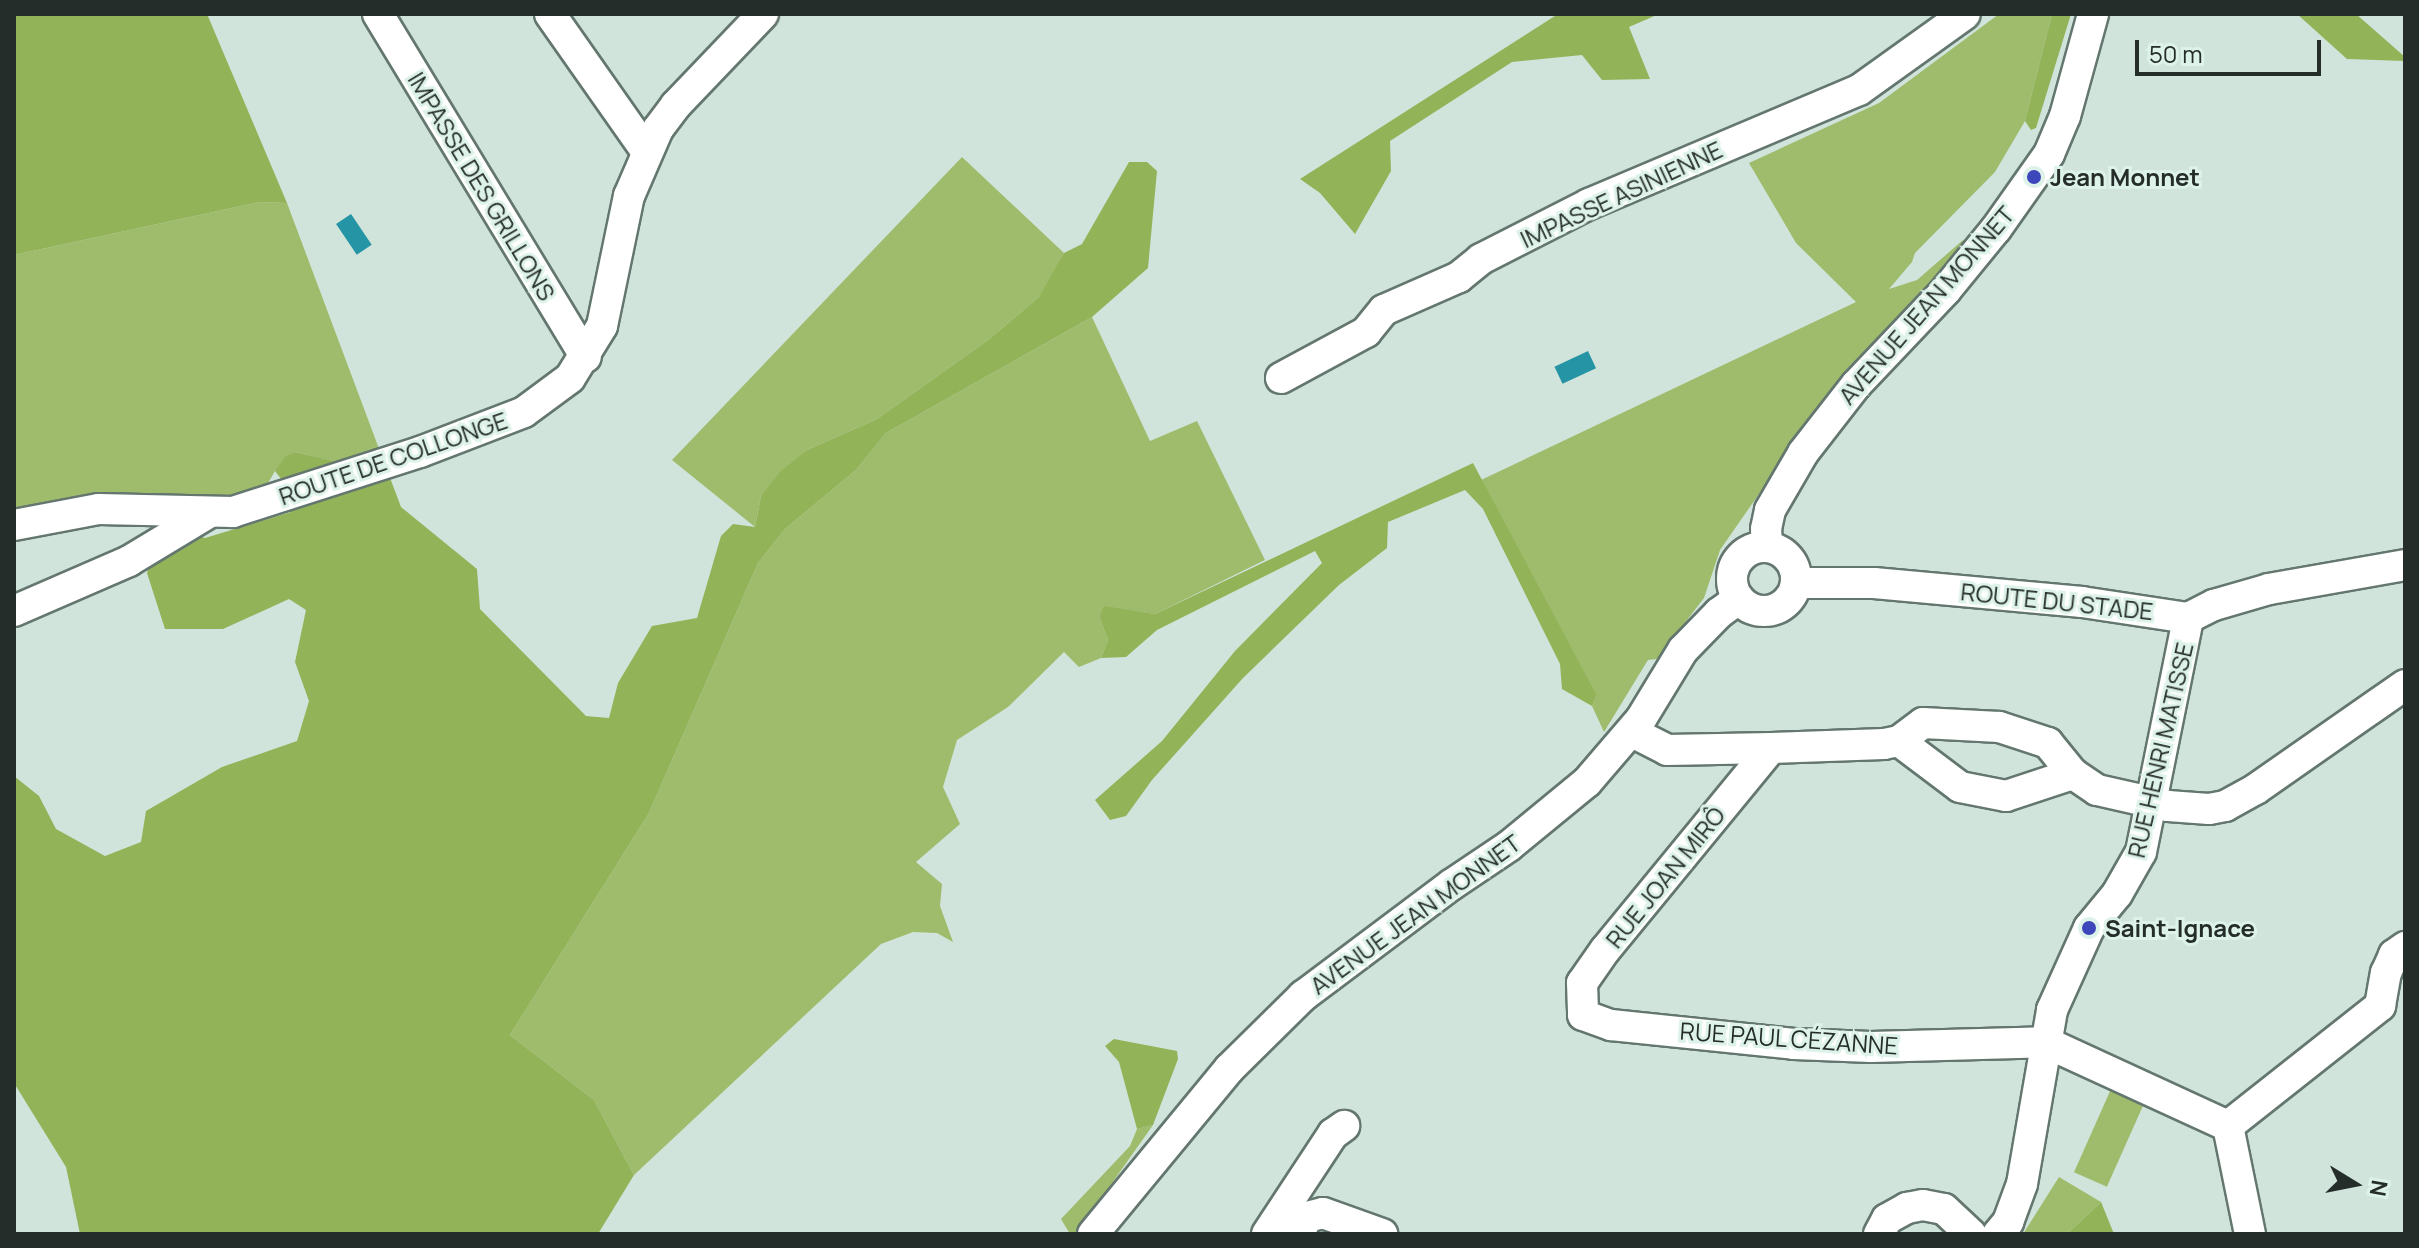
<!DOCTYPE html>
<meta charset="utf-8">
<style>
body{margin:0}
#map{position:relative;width:2419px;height:1248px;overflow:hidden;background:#d0e4db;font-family:Manrope,sans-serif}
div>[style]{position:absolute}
.green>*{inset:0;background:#9fbc6c;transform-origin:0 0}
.forest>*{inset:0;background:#93b359}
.water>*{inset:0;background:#2595a6;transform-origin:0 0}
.roads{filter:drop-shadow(2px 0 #64776f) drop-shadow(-2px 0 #64776f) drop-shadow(0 2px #64776f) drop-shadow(0 -2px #64776f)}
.minor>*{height:30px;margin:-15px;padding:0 15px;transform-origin:15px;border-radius:15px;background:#fff}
.minor>.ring{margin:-15px;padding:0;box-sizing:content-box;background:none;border:30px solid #fff;border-radius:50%}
.dots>*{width:22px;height:22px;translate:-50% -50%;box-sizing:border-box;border:4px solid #ddf2e8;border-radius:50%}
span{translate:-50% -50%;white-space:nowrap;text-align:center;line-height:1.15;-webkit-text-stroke:6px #ddf2e8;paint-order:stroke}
.poi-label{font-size:24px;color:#252d2a;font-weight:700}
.left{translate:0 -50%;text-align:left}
.street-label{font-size:24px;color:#252d2a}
.frame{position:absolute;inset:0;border:16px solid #252d2a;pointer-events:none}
.north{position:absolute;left:2315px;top:1144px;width:80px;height:80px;-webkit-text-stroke:6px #ddf2e8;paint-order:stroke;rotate:100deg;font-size:22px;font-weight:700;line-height:32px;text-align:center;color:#252d2a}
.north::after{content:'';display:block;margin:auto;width:28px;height:36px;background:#252d2a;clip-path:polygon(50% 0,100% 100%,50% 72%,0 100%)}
.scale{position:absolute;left:2135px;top:40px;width:186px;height:36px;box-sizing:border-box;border:4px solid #252d2a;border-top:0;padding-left:10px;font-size:24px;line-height:28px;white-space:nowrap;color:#252d2a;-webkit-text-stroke:6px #ddf2e8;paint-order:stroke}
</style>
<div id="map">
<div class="green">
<i style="clip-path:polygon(1999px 14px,2052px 14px,2025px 121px,1995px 172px,1915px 253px,1912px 262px,1889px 289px,1917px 280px,1963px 240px,1966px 246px,1843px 373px,1720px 550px,1704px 598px,1657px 659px,1648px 660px,1604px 732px,1592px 706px,1595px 693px,1481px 480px,1856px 302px,1796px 243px,1749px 163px,1879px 103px)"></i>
<i style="clip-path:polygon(962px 157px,1064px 253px,1050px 282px,1039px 297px,988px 340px,877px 419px,807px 450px,761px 496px,755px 527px,672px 460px)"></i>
<i style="clip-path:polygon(259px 202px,287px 203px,378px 446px,337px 462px,295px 452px,275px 471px,260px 497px,14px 517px,14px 255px)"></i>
<i style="clip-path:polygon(1092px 317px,1150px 441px,1197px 421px,1265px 560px,1155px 614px,1104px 607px,1099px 616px,1108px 640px,1101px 658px,1079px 667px,1064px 652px,1008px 707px,957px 740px,943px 787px,960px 824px,916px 862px,942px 884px,940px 906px,953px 942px,937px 933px,913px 932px,881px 944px,634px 1175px,594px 1100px,510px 1035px,649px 813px,758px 563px,785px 529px,856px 470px,886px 433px)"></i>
<i style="left:2111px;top:1089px;width:36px;height:91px;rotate:24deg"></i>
<i style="clip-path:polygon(1153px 1125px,1076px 1234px,1070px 1234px,1061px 1219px,1130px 1146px,1137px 1129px)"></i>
<i style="clip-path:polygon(2059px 1177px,2101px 1202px,2067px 1234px,2023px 1234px)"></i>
</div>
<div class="forest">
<i style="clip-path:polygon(14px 14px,207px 14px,287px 203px,259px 202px,14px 255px)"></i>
<i style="clip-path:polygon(1558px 14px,1659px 14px,1629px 27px,1650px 79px,1602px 80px,1582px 55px,1512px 62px,1390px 141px,1391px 171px,1355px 234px,1320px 193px,1300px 179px)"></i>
<i style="clip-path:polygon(2052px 14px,2071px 14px,2036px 128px,2031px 130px,2025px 121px)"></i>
<i style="clip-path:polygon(2297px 14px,2356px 14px,2405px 57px,2405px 61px,2347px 59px)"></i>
<i style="clip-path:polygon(1129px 162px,1147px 162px,1157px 171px,1148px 268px,1092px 317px,886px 433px,856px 470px,785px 529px,758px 563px,649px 813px,510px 1035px,594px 1100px,634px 1175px,598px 1234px,80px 1234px,66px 1167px,14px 1083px,14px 776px,39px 796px,56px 829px,105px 856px,141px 842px,146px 811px,222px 767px,297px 741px,309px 701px,295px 662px,306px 610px,289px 599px,223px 629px,165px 629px,147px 573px,158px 535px,175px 528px,205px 538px,291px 512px,289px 489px,275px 471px,285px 457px,295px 452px,338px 462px,378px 446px,401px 507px,477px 569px,480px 609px,586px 716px,609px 718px,618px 683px,652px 626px,697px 618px,721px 536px,733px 524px,755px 527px,761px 496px,780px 472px,807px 450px,877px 419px,988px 340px,1039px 297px,1064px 253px,1082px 244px)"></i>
<i style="clip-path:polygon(1473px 463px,1596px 694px,1592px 706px,1562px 689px,1560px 664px,1483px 509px,1465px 490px,1388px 522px,1387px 548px,1339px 585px,1243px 678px,1152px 780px,1126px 816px,1110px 820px,1095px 800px,1162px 741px,1235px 651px,1322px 563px,1315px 551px,1157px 630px,1126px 657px,1101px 658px,1108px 640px,1099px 616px,1104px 606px,1155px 614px)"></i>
<i style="clip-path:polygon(1114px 1039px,1177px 1051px,1178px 1059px,1153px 1125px,1137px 1129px,1119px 1062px,1105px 1046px)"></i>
<i style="clip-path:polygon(2101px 1202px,2114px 1234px,2067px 1234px)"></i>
</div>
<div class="water">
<i style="left:351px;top:214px;width:37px;height:18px;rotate:56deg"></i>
<i style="left:1588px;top:351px;width:19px;height:37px;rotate:65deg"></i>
</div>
<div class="roads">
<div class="minor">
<i style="left:378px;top:14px;width:401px;rotate:58.8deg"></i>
<i style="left:550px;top:14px;width:169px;rotate:54.9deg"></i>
<i style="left:1281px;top:378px;width:97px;rotate:-28.4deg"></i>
<i style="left:1366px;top:332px;width:28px;rotate:-51deg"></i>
<i style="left:1384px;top:310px;width:82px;rotate:-23.7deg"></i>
<i style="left:1459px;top:277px;width:28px;rotate:-39deg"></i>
<i style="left:1481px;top:259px;width:121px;rotate:-27deg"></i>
<i style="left:1589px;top:204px;width:293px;rotate:-22.9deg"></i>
<i style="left:1859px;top:90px;width:130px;rotate:-35.6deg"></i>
<i style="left:14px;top:525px;width:86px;rotate:-10.7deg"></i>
<i style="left:99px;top:509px;width:134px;rotate:1.3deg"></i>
<i style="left:233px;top:512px;width:196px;rotate:-17.8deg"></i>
<i style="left:420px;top:452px;width:111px;rotate:-21deg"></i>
<i style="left:524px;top:412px;width:57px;rotate:-36.5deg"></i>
<i style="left:570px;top:378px;width:61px;rotate:-58.4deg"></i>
<i style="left:602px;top:326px;width:133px;rotate:-78.3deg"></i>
<i style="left:629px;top:196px;width:73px;rotate:-66.6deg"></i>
<i style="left:658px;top:129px;width:30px;rotate:-53deg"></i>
<i style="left:676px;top:105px;width:126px;rotate:-46.3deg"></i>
<i style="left:1767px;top:546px;width:17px;rotate:-93deg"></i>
<i style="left:1766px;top:529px;width:19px;rotate:-78deg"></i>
<i style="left:1770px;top:510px;width:66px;rotate:-59.9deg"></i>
<i style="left:1803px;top:453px;width:86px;rotate:-52.1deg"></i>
<i style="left:1856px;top:385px;width:131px;rotate:-46.5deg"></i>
<i style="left:1946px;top:290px;width:79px;rotate:-50.7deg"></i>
<i style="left:1996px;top:229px;width:92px;rotate:-54.8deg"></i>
<i style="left:2049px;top:154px;width:41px;rotate:-67.2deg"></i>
<i style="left:2065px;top:116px;width:106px;rotate:-74.6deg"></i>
<i class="ring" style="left:1732px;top:547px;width:34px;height:34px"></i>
<i style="left:1797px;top:583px;width:77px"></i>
<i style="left:1874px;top:583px;width:209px;rotate:5.2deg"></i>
<i style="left:2082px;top:602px;width:107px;rotate:8.6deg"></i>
<i style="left:2188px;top:618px;width:29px;rotate:-27deg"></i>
<i style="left:2214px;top:605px;width:57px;rotate:-16.2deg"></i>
<i style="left:2269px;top:589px;width:138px;rotate:-10deg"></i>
<i style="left:14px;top:611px;width:125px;rotate:-23.5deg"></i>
<i style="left:129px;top:561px;width:91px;rotate:-31.1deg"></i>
<i style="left:2405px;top:685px;width:182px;rotate:145.1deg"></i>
<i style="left:2256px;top:789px;width:35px;rotate:151deg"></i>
<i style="left:2225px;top:806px;width:16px;rotate:169deg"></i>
<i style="left:2209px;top:809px;width:41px;rotate:-175.8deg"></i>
<i style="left:2168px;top:806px;width:73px;rotate:-167.3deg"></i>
<i style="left:2097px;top:790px;width:29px;rotate:-146deg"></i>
<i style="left:2073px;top:774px;width:40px;rotate:-129deg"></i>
<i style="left:2048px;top:743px;width:52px;rotate:-161.9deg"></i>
<i style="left:1999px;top:727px;width:76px;rotate:-177deg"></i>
<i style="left:1923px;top:723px;width:30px;rotate:143deg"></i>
<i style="left:1899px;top:741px;width:15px;rotate:169deg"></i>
<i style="left:1884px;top:744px;width:113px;rotate:178deg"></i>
<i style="left:1771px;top:748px;width:261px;rotate:129.4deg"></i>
<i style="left:1605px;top:950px;width:40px;rotate:124.9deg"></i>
<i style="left:1582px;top:983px;width:32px;rotate:88deg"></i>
<i style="left:1583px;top:1015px;width:30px;rotate:20deg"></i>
<i style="left:1611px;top:1025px;width:184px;rotate:5.9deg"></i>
<i style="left:1794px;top:1044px;width:77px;rotate:2.2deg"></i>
<i style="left:1871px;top:1047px;width:174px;rotate:-1.6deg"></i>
<i style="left:2045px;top:1042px;width:201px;rotate:24.7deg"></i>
<i style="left:2228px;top:1126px;width:194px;rotate:-38.3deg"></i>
<i style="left:2380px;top:1006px;width:34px;rotate:-80deg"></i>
<i style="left:2386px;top:973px;width:20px;rotate:-66deg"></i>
<i style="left:2394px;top:955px;width:14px;rotate:-36deg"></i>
<i style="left:1632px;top:732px;width:39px;rotate:27deg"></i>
<i style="left:1667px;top:750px;width:104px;rotate:-1.1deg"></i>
<i style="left:1899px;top:741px;width:76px;rotate:37deg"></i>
<i style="left:1960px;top:787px;width:47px;rotate:11.1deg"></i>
<i style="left:2006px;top:796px;width:71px;rotate:-18.2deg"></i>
<i style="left:2228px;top:1126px;width:110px;rotate:78.5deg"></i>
<i style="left:1093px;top:1234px;width:215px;rotate:-50.5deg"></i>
<i style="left:1230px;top:1068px;width:103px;rotate:-44.6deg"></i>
<i style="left:1303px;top:996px;width:185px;rotate:-36.9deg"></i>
<i style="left:1451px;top:885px;width:70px;rotate:-33.9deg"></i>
<i style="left:1509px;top:846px;width:101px;rotate:-39.4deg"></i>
<i style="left:1587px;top:782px;width:83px;rotate:-49.4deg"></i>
<i style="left:1641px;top:719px;width:81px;rotate:-58.7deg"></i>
<i style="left:1683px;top:650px;width:52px;rotate:-45.8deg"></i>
<i style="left:1719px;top:613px;width:24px;rotate:-36deg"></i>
<i style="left:1267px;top:1234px;width:120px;rotate:-56.6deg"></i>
<i style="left:1333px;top:1134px;width:14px;rotate:-36deg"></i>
<i style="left:1299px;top:1234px;width:19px;rotate:-65deg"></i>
<i style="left:1307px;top:1217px;width:16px;rotate:-14deg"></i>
<i style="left:1323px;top:1213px;width:63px;rotate:19.6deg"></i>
<i style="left:1879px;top:1234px;width:17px;rotate:-62deg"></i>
<i style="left:1887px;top:1219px;width:23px;rotate:-29deg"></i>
<i style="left:1907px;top:1208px;width:16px;rotate:-11deg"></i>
<i style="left:1923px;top:1205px;width:21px;rotate:11deg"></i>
<i style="left:1944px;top:1209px;width:37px;rotate:43deg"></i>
<i style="left:1998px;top:1234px;width:16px;rotate:-50deg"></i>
<i style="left:2008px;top:1222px;width:40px;rotate:-69.8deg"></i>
<i style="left:2022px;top:1184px;width:177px;rotate:-80.2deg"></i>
<i style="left:2052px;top:1010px;width:90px;rotate:-65.7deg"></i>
<i style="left:2089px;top:928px;width:44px;rotate:-50.5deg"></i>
<i style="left:2117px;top:894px;width:48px;rotate:-60.3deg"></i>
<i style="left:2141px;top:852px;width:239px;rotate:-78.6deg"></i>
</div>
</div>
<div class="dots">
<i style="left:2034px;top:177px;background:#3c47bb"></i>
<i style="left:2089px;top:928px;background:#3c47bb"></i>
</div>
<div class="poi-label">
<span class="left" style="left:2050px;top:177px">Jean Monnet</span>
<span class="left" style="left:2105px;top:928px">Saint-Ignace</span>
</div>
<div class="street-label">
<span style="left:482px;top:186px;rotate:59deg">IMPASSE DES GRILLONS</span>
<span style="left:1621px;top:194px;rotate:-25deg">IMPASSE ASINIENNE</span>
<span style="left:1926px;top:305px;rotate:-49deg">AVENUE JEAN MONNET</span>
<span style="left:393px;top:458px;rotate:-19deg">ROUTE DE COLLONGE</span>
<span style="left:2057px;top:601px;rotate:6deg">ROUTE DU STADE</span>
<span style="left:2160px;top:750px;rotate:-77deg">RUE HENRI MATISSE</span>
<span style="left:1665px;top:877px;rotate:-51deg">RUE JOAN MIRÔ</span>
<span style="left:1415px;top:914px;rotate:-36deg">AVENUE JEAN MONNET</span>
<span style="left:1789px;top:1038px;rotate:4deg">RUE PAUL CÉZANNE</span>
</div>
<div class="frame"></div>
<div class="north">N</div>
<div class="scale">50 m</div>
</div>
